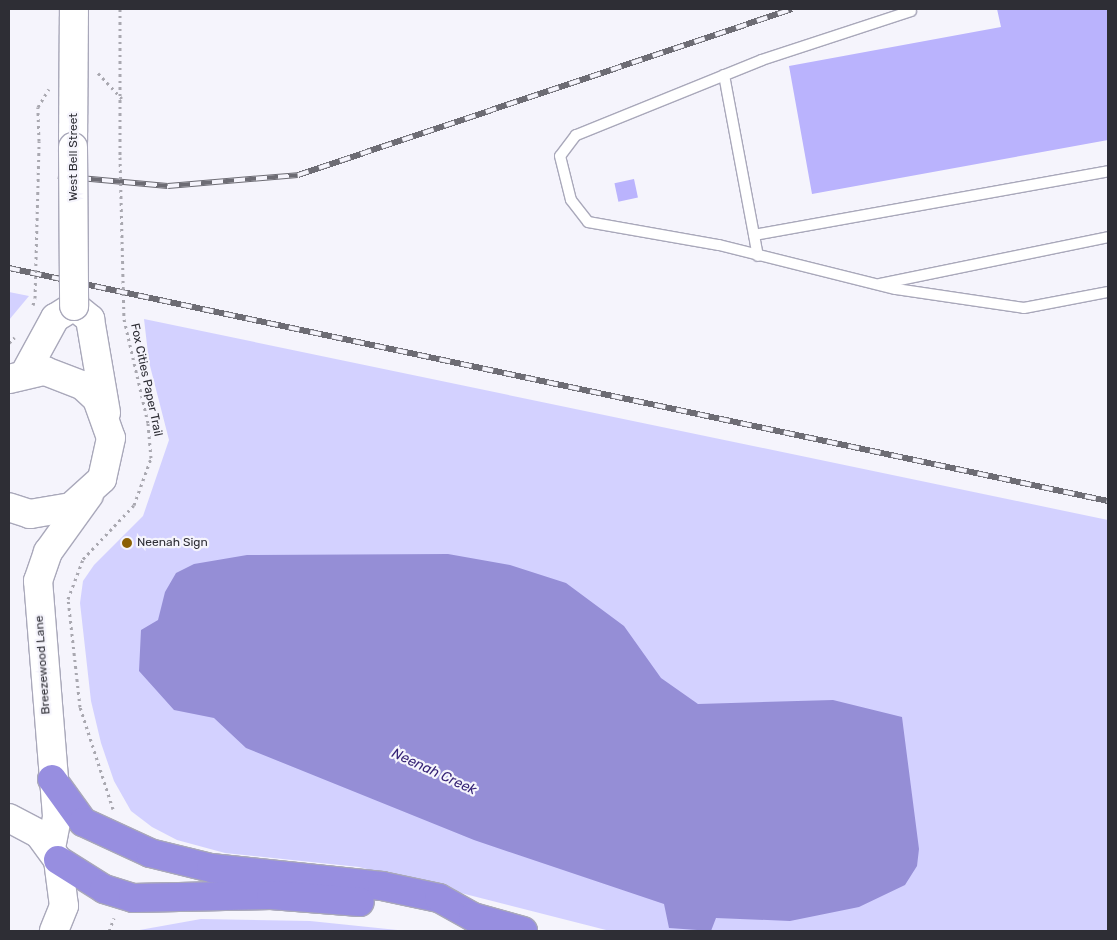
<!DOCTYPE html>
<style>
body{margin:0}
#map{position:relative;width:1117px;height:940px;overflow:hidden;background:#f5f4fc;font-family:Rubik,sans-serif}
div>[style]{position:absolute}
.green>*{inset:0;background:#d3d1ff}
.water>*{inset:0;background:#958ed6}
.building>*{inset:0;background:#bab3fd;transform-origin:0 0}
.path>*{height:3px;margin-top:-1.5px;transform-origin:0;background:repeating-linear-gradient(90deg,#a9a8b0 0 2.5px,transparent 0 6.5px)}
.roads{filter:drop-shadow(1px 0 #a9a8ba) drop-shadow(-1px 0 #a9a8ba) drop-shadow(0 1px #a9a8ba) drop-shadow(0 -1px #a9a8ba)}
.lane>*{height:10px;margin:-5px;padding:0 5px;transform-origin:5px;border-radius:5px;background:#fff}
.secondary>*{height:28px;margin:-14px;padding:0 14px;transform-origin:14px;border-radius:14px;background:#fff}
.highway>*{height:28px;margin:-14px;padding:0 14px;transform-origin:14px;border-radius:14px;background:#978ee0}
.rail>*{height:5.5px;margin-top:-2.75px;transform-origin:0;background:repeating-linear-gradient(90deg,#f5f4fc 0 11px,#6d6c74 0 22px);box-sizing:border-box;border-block:1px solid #6d6c74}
.path-bridge>*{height:3px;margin-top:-1.5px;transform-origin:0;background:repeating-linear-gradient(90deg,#a9a8b0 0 2.5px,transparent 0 6.5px)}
.bridges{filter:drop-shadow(1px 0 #a9a8ba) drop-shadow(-1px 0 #a9a8ba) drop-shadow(0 1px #a9a8ba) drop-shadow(0 -1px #a9a8ba)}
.secondary-bridge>*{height:28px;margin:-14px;padding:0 14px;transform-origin:14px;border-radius:14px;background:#fff}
.dots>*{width:14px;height:14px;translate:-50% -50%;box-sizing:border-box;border:2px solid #f5f4fc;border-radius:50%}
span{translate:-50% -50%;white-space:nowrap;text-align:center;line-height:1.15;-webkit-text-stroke:4.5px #f5f4fc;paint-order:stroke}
.street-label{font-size:12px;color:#2e2e35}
.poi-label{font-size:12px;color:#2e2e35}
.left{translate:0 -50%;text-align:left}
.water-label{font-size:14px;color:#362376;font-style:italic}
.frame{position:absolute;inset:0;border:10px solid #2e2e35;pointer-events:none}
</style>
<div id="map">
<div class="green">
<i style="clip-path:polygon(9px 292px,29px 296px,9px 320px)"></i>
<i style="clip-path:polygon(144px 319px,1108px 520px,1108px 931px,610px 931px,359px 867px,225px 853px,177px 840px,152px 827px,131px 811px,114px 781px,101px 743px,91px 701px,80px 603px,83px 581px,94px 565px,143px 516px,169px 440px,149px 362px)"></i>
<i style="clip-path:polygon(201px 919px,310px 921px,407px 931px,134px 931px)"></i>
</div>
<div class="water">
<i style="clip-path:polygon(448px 554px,510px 565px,566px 583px,624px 626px,661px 678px,698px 704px,833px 700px,902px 717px,919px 849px,917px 866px,905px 885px,859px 907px,790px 921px,716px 918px,711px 931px,669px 928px,664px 904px,474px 840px,246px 748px,214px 718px,174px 710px,139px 671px,141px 630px,158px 620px,165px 592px,176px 573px,194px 564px,247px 555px)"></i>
</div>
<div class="building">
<i style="clip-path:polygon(997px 9px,1108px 9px,1108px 140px,812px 194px,789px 66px,1001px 27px)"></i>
<i style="left:634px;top:179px;width:19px;height:20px;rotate:78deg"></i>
</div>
<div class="path">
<i style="left:120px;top:9px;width:148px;rotate:90deg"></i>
<i style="left:98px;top:73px;width:35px;rotate:47deg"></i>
<i style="left:39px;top:141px;width:34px;rotate:-92deg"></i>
<i style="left:38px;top:107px;width:21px;rotate:-59deg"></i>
<i style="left:33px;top:305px;width:7px;rotate:-74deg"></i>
<i style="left:9px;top:343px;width:8px;rotate:-45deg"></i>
<i style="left:113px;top:809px;width:107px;rotate:-107.9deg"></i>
<i style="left:80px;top:707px;width:109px;rotate:-96.3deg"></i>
<i style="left:68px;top:599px;width:43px;rotate:-69.4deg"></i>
<i style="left:83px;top:559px;width:74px;rotate:-46.6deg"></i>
<i style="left:134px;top:505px;width:50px;rotate:-70.1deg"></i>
<i style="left:151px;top:458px;width:35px;rotate:-95deg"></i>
<i style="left:148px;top:423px;width:107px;rotate:-103deg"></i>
<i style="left:109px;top:931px;width:14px;rotate:-69deg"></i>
</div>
<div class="roads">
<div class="lane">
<i style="left:911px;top:11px;width:157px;rotate:161.8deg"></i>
<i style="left:762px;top:60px;width:201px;rotate:158deg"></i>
<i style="left:576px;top:135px;width:26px;rotate:127deg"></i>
<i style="left:560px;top:156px;width:45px;rotate:76deg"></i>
<i style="left:571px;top:200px;width:28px;rotate:52deg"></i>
<i style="left:588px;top:222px;width:133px;rotate:10deg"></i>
<i style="left:719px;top:245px;width:182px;rotate:14deg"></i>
<i style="left:896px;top:289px;width:129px;rotate:8.4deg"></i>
<i style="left:1024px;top:308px;width:86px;rotate:-10.8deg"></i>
<i style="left:724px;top:75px;width:184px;rotate:79.4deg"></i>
<i style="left:754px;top:235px;width:360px;rotate:-10.2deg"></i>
<i style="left:880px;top:284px;width:233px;rotate:-11.6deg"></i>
</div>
<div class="secondary">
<i style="left:73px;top:147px;width:138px;rotate:-89.6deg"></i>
<i style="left:25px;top:373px;width:63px;rotate:-61.4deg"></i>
<i style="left:55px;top:318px;width:22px;rotate:-32deg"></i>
<i style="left:74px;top:306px;width:21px;rotate:39deg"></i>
<i style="left:90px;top:319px;width:95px;rotate:80.3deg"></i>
<i style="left:9px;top:379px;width:37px;rotate:-13deg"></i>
<i style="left:45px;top:371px;width:40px;rotate:21deg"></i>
<i style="left:82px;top:385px;width:21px;rotate:43deg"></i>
<i style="left:97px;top:399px;width:41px;rotate:70.3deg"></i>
<i style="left:111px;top:438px;width:42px;rotate:102.4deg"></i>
<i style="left:102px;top:479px;width:42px;rotate:137.9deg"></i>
<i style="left:71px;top:507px;width:42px;rotate:170.3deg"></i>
<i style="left:30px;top:514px;width:22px;rotate:-162deg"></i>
<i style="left:9px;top:818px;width:34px;rotate:28deg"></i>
<i style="left:39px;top:834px;width:32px;rotate:54deg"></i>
<i style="left:58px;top:860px;width:46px;rotate:82.6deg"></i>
<i style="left:64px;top:906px;width:27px;rotate:112deg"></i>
<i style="left:51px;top:848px;width:33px;rotate:-79deg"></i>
<i style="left:57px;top:816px;width:236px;rotate:-94.6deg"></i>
<i style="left:38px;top:581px;width:31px;rotate:-71deg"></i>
<i style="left:48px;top:552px;width:70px;rotate:-54.3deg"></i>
</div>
<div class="highway">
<i style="left:52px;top:779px;width:53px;rotate:54.2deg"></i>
<i style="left:83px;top:822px;width:74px;rotate:24.8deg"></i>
<i style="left:150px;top:853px;width:63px;rotate:13.8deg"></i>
<i style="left:211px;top:868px;width:172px;rotate:6deg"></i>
<i style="left:382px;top:886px;width:58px;rotate:11.9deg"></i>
<i style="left:439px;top:898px;width:39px;rotate:29deg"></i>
<i style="left:473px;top:917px;width:52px;rotate:15.6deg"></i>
<i style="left:58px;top:860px;width:54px;rotate:32.2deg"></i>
<i style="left:104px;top:889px;width:30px;rotate:17deg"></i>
<i style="left:133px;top:898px;width:138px;rotate:-1.2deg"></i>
<i style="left:271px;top:895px;width:89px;rotate:4.5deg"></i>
</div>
</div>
<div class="rail">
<i style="left:58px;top:176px;width:110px;rotate:5.2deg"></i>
<i style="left:168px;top:186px;width:130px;rotate:-4.8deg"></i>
<i style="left:298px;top:175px;width:521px;rotate:-18.57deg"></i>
<i style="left:9px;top:268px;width:1123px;rotate:11.97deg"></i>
</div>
<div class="path-bridge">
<i style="left:120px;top:157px;width:162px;rotate:88.6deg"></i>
<i style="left:35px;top:298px;width:157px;rotate:-88.5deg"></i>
</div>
<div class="bridges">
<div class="secondary-bridge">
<i style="left:73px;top:147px;width:159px;rotate:89.6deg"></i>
</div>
</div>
<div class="dots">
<i style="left:127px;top:543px;background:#8c6105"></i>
</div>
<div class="street-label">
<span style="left:74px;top:157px;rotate:-90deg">West Bell Street</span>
<span style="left:146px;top:380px;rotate:78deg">Fox Cities Paper Trail</span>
<span style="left:43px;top:665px;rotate:-94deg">Breezewood Lane</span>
</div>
<div class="poi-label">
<span class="left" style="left:137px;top:543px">Neenah Sign</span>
</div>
<div class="water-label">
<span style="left:434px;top:772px;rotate:25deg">Neenah Creek</span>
</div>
<div class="frame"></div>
</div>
